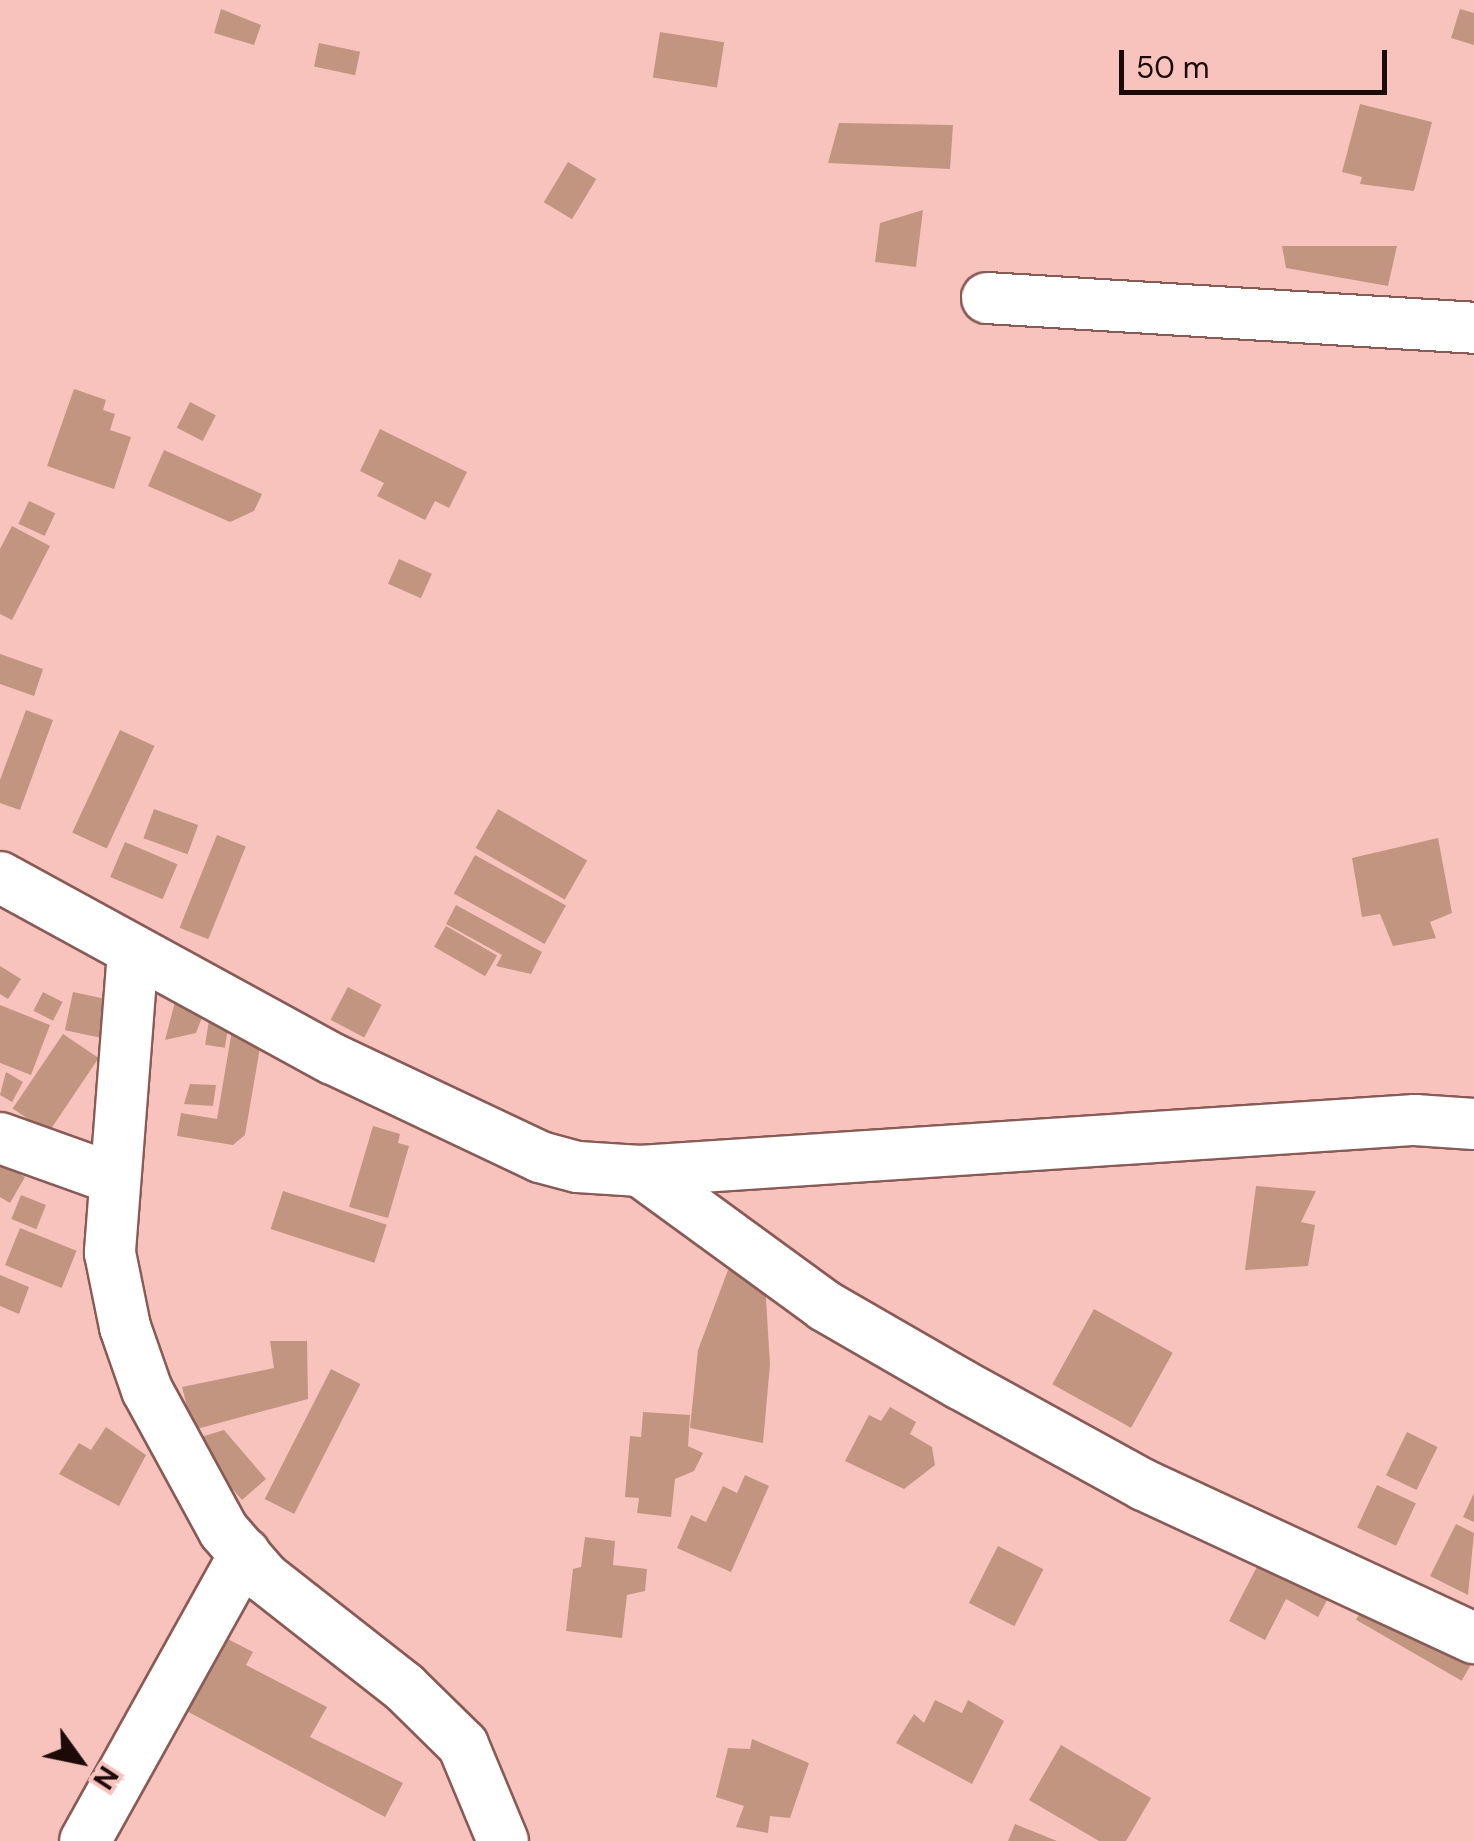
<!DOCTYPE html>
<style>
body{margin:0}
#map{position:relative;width:1474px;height:1841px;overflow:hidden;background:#f8c3bd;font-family:"DM Sans",sans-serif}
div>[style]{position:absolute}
.building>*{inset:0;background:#c29581;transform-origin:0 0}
.roads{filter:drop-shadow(2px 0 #895b56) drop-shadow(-2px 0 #895b56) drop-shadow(0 2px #895b56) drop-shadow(0 -2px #895b56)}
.minor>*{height:50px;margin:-25px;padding:0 25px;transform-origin:25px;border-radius:25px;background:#fff}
span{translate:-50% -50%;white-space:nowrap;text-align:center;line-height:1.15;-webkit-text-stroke:10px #f8c3bd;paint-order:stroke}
.north{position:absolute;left:30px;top:1711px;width:100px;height:100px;-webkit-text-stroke:8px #f8c3bd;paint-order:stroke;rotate:123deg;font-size:28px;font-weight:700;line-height:40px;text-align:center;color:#1b0a08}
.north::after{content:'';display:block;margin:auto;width:35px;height:45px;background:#1b0a08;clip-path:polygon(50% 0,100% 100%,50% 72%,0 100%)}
.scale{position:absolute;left:1119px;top:50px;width:268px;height:45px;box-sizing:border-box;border:5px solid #1b0a08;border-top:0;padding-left:12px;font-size:30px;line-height:35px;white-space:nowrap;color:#1b0a08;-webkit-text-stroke:8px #f8c3bd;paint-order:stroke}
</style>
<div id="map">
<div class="building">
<i style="clip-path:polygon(221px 9px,261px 25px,254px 45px,214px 33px)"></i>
<i style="clip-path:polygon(1460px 9px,1474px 13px,1474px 45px,1451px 38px)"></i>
<i style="left:660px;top:32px;width:65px;height:46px;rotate:9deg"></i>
<i style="left:319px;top:43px;width:42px;height:24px;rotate:12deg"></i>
<i style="clip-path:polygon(1360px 104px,1432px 122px,1414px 191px,1360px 184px,1362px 177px,1342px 172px)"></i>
<i style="clip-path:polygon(839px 123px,953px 125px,950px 169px,828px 163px)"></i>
<i style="left:568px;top:162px;width:33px;height:47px;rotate:31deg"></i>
<i style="clip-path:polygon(923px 210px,916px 267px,875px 262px,880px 223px)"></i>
<i style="clip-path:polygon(1282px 246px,1397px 246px,1388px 286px,1286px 268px)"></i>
<i style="clip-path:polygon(74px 389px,106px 400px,103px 410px,115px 414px,110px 430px,131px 437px,114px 489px,47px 466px)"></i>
<i style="left:190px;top:402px;width:29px;height:29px;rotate:27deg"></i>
<i style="clip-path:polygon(380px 429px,467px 472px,449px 508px,435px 501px,425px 520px,377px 496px,384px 483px,360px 471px)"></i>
<i style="clip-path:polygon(164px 450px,262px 494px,254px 511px,230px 522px,148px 486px)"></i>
<i style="left:29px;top:501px;width:29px;height:25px;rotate:25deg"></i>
<i style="clip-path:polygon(12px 526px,50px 546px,12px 620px,0 614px,0 549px)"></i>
<i style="left:399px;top:559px;width:36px;height:27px;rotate:24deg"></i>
<i style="clip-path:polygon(0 654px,43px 669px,34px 696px,0 684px)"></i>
<i style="clip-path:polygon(26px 710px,53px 720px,20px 810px,0 803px,0 780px)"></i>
<i style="left:120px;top:730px;width:38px;height:113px;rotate:25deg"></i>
<i style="left:154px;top:809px;width:47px;height:31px;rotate:20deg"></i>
<i style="left:498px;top:809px;width:103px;height:45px;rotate:30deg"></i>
<i style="left:217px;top:835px;width:31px;height:100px;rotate:22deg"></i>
<i style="clip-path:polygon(1438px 838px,1452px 913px,1430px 922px,1436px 938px,1393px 946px,1380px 914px,1362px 917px,1352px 858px)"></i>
<i style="left:125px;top:842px;width:57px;height:38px;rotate:23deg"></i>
<i style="left:475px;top:855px;width:104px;height:44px;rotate:29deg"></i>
<i style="clip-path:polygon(456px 905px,542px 952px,531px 974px,496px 966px,502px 955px,446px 924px)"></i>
<i style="left:446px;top:926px;width:59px;height:24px;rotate:30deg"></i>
<i style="clip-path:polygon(0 966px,21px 979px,8px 999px,0 994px)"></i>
<i style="left:348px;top:987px;width:38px;height:37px;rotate:28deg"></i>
<i style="left:43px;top:992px;width:22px;height:21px;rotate:27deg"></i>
<i style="left:73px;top:992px;width:49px;height:39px;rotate:12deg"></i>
<i style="clip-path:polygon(176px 998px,206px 1007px,196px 1033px,165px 1040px)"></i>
<i style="clip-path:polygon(0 1005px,50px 1025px,31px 1075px,0 1063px)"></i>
<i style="left:209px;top:1020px;width:20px;height:25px;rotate:9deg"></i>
<i style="clip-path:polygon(232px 1030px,262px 1036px,245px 1135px,233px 1145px,177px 1136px,181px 1113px,217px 1119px)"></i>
<i style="left:63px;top:1034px;width:43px;height:90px;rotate:34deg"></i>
<i style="clip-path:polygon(6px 1072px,23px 1082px,12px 1102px,0 1095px)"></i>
<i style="clip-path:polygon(190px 1084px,216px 1085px,213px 1106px,184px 1104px)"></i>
<i style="clip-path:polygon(373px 1126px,400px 1134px,398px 1143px,409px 1146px,388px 1218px,349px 1207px)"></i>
<i style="clip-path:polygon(0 1163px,25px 1177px,10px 1203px,0 1197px)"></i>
<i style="clip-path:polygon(1256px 1186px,1316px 1191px,1301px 1222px,1315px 1225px,1308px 1266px,1245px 1270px)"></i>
<i style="left:283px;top:1191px;width:109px;height:40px;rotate:18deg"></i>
<i style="left:21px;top:1195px;width:27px;height:26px;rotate:22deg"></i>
<i style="left:20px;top:1228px;width:61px;height:40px;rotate:22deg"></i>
<i style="clip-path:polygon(728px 1270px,765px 1283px,770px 1364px,763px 1443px,690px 1428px,698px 1350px)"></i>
<i style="clip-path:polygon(0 1275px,29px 1287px,19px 1314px,0 1306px)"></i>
<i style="left:1094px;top:1309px;width:90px;height:86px;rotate:29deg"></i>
<i style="clip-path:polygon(270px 1341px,307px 1341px,308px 1399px,193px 1430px,182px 1387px,274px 1368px)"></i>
<i style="left:331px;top:1369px;width:33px;height:146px;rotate:27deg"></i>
<i style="clip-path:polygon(890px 1407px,916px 1422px,910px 1434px,932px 1447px,935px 1465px,904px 1489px,845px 1461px,869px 1415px,881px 1421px)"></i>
<i style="clip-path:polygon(643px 1412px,690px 1415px,688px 1446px,703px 1453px,694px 1471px,675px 1479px,671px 1517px,637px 1513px,639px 1498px,625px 1497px,630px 1436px,641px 1437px)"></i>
<i style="clip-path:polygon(106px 1427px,146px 1455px,119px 1506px,59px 1474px,79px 1443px,91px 1450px)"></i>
<i style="clip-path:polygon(224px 1430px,266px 1479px,242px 1500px,191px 1440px)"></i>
<i style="left:1407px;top:1432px;width:34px;height:48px;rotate:26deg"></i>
<i style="clip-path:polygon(745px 1475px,769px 1486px,731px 1572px,677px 1548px,691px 1515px,706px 1522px,723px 1486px,737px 1493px)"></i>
<i style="left:1377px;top:1485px;width:43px;height:47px;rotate:25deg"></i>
<i style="clip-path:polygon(1474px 1493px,1474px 1522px,1463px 1517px)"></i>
<i style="clip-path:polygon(1456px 1524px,1474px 1533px,1468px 1595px,1430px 1576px)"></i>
<i style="clip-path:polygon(585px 1537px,615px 1541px,613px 1565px,647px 1569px,645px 1591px,627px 1595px,622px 1638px,566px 1631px,573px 1569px,581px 1567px)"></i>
<i style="left:998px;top:1546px;width:51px;height:64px;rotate:27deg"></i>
<i style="clip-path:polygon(1263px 1555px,1332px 1591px,1318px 1617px,1286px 1599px,1265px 1640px,1229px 1621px)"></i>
<i style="left:1368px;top:1599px;width:122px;height:24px;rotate:30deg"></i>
<i style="clip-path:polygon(220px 1635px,253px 1652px,246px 1665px,327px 1707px,310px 1737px,403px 1783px,385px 1817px,181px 1708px)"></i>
<i style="clip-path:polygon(935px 1700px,962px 1713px,968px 1700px,1004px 1721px,972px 1784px,896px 1743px,914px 1714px,924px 1723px)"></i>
<i style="clip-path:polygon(752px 1739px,809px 1763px,790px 1818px,770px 1816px,768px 1833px,736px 1827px,744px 1806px,716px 1797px,728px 1748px,750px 1749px)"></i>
<i style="clip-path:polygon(1061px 1745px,1151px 1798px,1126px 1841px,1099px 1841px,1029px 1800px)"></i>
<i style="clip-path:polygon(1015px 1824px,1057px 1841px,1008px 1841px)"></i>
</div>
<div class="roads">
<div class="minor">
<i style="left:987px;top:298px;width:488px;rotate:3.5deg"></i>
<i style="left:0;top:877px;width:379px;rotate:28.7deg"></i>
<i style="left:333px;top:1059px;width:229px;rotate:25.3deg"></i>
<i style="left:540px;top:1157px;width:39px;rotate:15deg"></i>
<i style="left:578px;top:1167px;width:62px;rotate:3.7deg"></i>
<i style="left:640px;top:1171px;width:777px;rotate:-3.77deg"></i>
<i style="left:1415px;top:1120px;width:59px;rotate:3.9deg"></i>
<i style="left:133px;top:952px;width:302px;rotate:94.4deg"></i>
<i style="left:110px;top:1253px;width:76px;rotate:78.5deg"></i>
<i style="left:125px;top:1327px;width:67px;rotate:70.8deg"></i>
<i style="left:147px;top:1390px;width:161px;rotate:61.4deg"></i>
<i style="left:224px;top:1531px;width:62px;rotate:48.9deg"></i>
<i style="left:265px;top:1578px;width:177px;rotate:38.1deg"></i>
<i style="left:404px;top:1687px;width:83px;rotate:44.5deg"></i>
<i style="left:463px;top:1745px;width:104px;rotate:67.4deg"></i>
<i style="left:0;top:1138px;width:119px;rotate:19.7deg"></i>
<i style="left:640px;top:1171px;width:229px;rotate:36.1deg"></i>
<i style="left:825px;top:1306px;width:156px;rotate:30deg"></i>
<i style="left:960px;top:1384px;width:210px;rotate:28.8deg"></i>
<i style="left:1144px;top:1485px;width:364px;rotate:24.9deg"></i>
<i style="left:85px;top:1841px;width:329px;rotate:-60.9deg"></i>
</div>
</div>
<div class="north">N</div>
<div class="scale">50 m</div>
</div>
